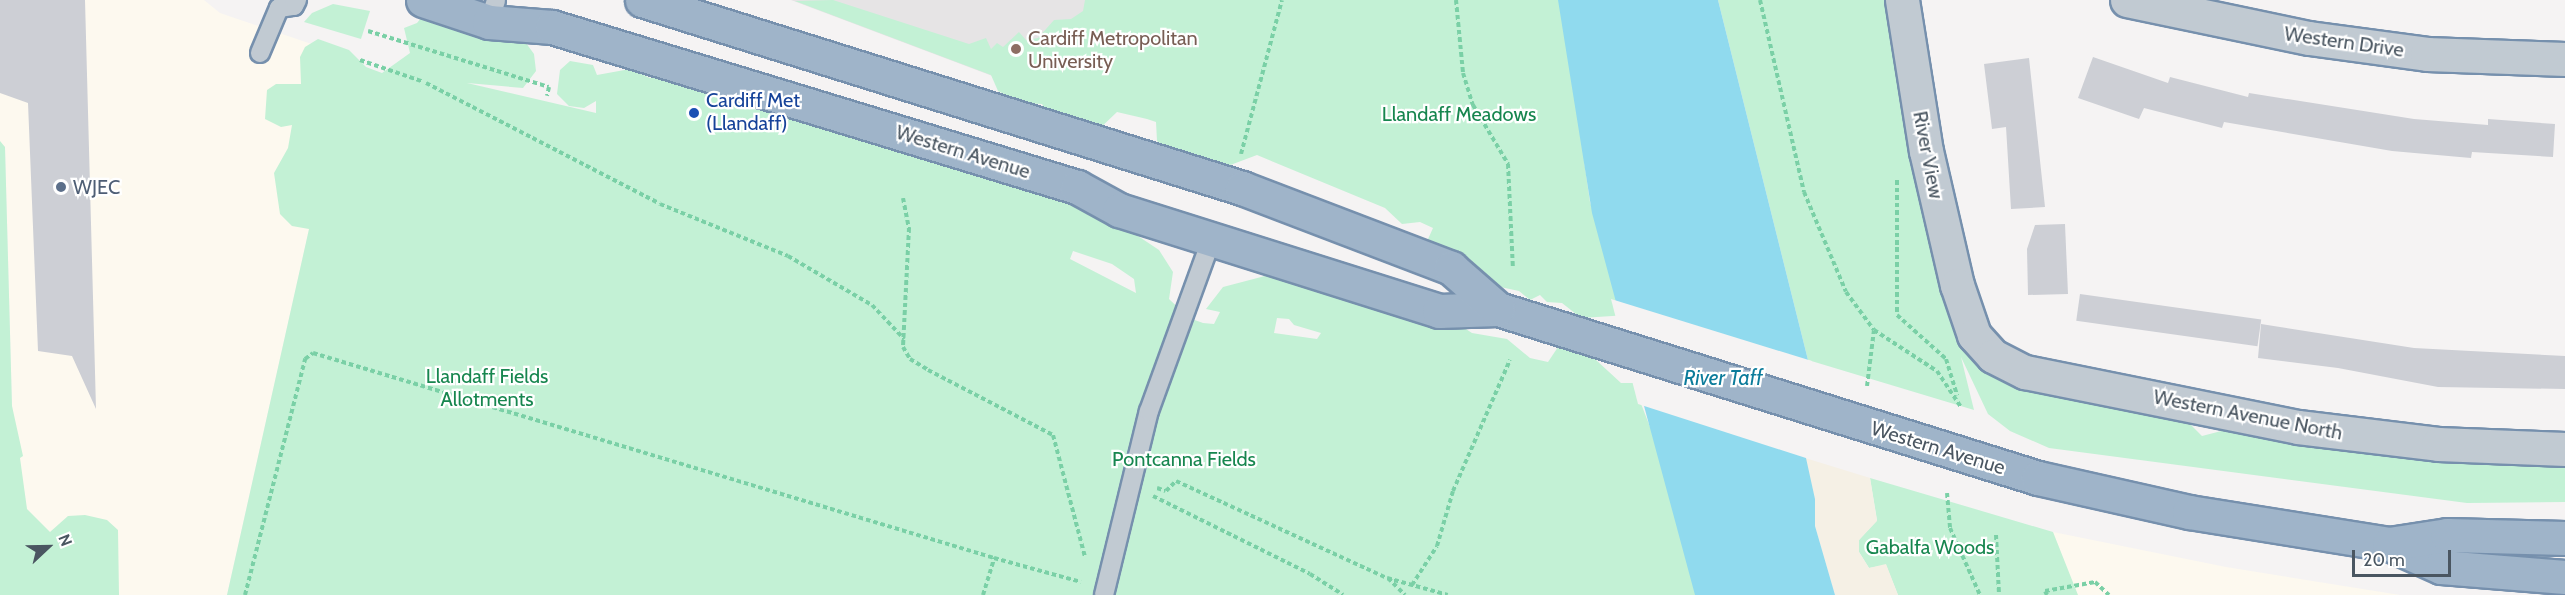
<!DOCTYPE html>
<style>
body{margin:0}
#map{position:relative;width:2565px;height:595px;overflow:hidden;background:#f5f3f3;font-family:Cabin,sans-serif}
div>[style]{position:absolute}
.commercial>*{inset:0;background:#fdf9ef}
.education>*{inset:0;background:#e6e4e5}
.green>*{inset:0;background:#c3f1d5}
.sand>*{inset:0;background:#f5f0e5}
.water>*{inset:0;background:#90daee}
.pier>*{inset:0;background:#f5f3f3}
.building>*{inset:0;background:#cdcfd5;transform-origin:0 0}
.path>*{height:4px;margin-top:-2px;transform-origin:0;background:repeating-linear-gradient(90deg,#7ad0a6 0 4.5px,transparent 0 7.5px)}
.roads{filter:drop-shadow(2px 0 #7690ad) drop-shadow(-2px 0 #7690ad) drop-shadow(0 2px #7690ad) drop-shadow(0 -2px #7690ad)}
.service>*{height:18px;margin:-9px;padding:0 9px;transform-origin:9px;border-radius:9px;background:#c1cad2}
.minor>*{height:33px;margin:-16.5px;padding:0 16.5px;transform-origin:16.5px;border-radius:16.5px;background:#c1cad2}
.trunk>*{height:33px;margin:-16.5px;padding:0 16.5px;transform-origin:16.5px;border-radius:16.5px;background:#9fb4c9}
.dots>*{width:16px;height:16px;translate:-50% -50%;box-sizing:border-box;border:3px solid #fff;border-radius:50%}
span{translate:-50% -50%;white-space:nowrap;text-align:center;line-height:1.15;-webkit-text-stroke:4.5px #fff;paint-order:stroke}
.education-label{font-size:20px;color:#785e54}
.left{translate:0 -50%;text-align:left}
.street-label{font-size:20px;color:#4a5661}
.transit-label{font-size:20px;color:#164399}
.park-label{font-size:20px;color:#17864f}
.service-label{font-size:20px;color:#4e5e75}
.water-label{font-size:21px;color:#0c7c9b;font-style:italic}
.north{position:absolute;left:18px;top:517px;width:60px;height:60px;-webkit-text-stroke:4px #fff;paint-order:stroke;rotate:68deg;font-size:16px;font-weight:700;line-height:24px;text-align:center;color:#4a5661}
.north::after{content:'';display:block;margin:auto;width:21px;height:27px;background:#4a5661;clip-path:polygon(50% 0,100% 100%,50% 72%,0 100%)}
.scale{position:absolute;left:2352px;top:550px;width:99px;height:27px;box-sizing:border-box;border:3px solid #4a5661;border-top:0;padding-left:8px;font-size:18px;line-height:21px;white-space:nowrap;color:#4a5661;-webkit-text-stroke:4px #fff;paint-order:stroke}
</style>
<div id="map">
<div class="commercial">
<i style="clip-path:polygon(0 0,204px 0,220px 13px,353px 58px,330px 136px,227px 595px,39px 595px,12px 406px,5px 147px,0 145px)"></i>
<i style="clip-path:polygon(2053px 532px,2226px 567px,2400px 595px,2077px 595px)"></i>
</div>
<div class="education">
<i style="clip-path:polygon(791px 0,1202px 0,1003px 80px)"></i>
</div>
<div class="green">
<i style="clip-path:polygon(833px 0,969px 44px,986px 38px,991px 49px,997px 43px,1003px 47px,1019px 32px,1026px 40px,1038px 38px,1054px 20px,1071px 19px,1083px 11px,1085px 0,1607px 0,1584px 161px,1590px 202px,1628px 315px,1581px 318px,1562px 303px,1547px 302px,1540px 295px,1530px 300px,1519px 291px,1491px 285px,1424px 248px,1433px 228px,1420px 222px,1402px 224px,1385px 208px,1257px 155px,1217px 170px,1176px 154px,1157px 141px,1156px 122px,1147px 119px,1117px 112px,1096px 132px,1051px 119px,1042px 104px,1022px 103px,998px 91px,991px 75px,795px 1px)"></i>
<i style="clip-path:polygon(1718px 0,1887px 0,1984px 329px,2004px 349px,2186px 400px,2189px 423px,2202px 436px,2256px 422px,2565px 452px,2565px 502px,2467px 503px,2049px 448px,2010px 431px,1988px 414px,1961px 357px,1974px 410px,1808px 360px)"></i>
<i style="clip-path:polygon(333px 4px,370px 11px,361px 39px,304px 22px,312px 13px)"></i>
<i style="clip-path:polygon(evenodd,429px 8px,493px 29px,496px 40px,526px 43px,534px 54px,536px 71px,523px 88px,467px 83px,596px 113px,596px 101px,584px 108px,569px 106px,557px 94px,560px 70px,570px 61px,593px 65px,597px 75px,630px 69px,650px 78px,676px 71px,693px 87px,1086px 204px,1096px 219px,1111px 218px,1159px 250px,1173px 272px,1169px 299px,1189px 318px,1203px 323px,1214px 324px,1220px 312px,1206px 309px,1223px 287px,1265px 276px,1449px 318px,1472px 333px,1507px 339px,1530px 358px,1548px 362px,1562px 341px,1583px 348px,1621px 383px,1633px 383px,1715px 595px,227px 595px,309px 229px,292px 226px,280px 214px,274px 173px,288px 148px,292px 125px,281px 127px,265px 119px,267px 90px,276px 84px,301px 84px,300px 57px,305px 47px,318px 39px,349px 50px,366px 67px,382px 73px,410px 53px,404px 28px,417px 23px,429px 8px,1073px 251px,1112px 264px,1134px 279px,1136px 293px,1070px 259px,1073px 251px,429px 8px,1277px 318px,1289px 319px,1294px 325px,1321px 333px,1317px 339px,1274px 333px,1277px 318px)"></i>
<i style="clip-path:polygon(0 141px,5px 147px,12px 406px,23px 456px,20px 458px,27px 509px,50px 532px,68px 516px,85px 515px,107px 520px,118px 530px,119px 595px,0 595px)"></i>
<i style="clip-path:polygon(1870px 478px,2053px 532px,2078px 595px,1898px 595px,1886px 565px,1869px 568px,1859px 552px,1859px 540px,1877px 520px)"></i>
</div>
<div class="sand">
<i style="clip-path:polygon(1805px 458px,1870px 478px,1877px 521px,1859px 540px,1859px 552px,1869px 568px,1886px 564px,1898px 595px,1835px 595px,1815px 526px,1815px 499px)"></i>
</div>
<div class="water">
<i style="clip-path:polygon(1558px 0,1718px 0,1808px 360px,1812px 424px,1806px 458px,1815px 499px,1815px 526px,1835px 595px,1695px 595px,1592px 213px)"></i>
</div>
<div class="pier">
<i style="clip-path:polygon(1611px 299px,1812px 361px,1815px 424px,1809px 459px,1638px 404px)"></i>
</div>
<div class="building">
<i style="clip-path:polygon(0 0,85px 0,96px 409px,72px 356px,38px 351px,28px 103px,0 93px)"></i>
<i style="clip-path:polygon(2093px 57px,2168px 83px,2170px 77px,2248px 97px,2249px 93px,2414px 119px,2488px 125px,2488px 119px,2555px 124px,2553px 157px,2472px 152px,2471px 158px,2392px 151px,2224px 122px,2222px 128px,2144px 108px,2139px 119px,2078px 98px)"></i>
<i style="clip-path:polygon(2029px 58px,2045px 207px,2011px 209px,2006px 127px,1992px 129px,1984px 64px)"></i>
<i style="clip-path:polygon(2065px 224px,2068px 294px,2028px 295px,2027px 249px,2035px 225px)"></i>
<i style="left:2080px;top:294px;width:183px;height:27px;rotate:8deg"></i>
<i style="clip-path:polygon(2261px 324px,2414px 348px,2565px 356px,2565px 389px,2438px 387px,2338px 368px,2258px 358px)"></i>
</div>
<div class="path">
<i style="left:1456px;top:0;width:73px;rotate:84.5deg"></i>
<i style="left:1463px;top:73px;width:34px;rotate:73deg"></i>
<i style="left:1473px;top:105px;width:69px;rotate:59.3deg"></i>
<i style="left:1508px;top:164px;width:105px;rotate:87.3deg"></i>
<i style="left:1760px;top:0;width:197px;rotate:77.1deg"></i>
<i style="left:1804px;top:192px;width:108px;rotate:67.2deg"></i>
<i style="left:1846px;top:292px;width:47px;rotate:53.6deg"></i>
<i style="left:1874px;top:330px;width:75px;rotate:33.1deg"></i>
<i style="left:1937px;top:371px;width:43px;rotate:56.3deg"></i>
<i style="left:368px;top:31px;width:189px;rotate:17.2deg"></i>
<i style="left:549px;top:87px;width:9px;rotate:103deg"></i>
<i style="left:360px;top:60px;width:65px;rotate:19deg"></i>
<i style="left:426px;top:83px;width:263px;rotate:27.3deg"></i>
<i style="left:660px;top:204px;width:138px;rotate:22.1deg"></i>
<i style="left:788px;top:256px;width:97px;rotate:30.3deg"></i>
<i style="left:872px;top:305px;width:47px;rotate:46.7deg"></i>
<i style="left:1241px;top:154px;width:159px;rotate:-75.1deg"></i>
<i style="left:1897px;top:180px;width:135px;rotate:90deg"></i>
<i style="left:1897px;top:315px;width:66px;rotate:41.9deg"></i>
<i style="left:1946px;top:359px;width:38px;rotate:73deg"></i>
<i style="left:903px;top:198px;width:31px;rotate:79deg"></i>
<i style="left:909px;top:228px;width:119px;rotate:92.9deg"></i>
<i style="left:903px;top:347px;width:14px;rotate:60deg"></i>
<i style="left:910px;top:359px;width:21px;rotate:31deg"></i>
<i style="left:928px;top:370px;width:141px;rotate:27.5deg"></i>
<i style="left:1053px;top:435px;width:126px;rotate:75.3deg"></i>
<i style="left:1867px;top:386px;width:56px;rotate:-82.9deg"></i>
<i style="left:1157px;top:488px;width:9px;rotate:18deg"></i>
<i style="left:1166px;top:491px;width:14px;rotate:-45deg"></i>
<i style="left:1176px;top:481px;width:232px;rotate:24.7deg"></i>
<i style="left:1387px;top:578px;width:63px;rotate:15.6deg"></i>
<i style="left:1947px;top:493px;width:35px;rotate:85deg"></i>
<i style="left:1950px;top:528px;width:73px;rotate:65.9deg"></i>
<i style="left:1153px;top:496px;width:175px;rotate:26.4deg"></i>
<i style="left:1310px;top:574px;width:39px;rotate:32deg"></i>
<i style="left:1996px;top:535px;width:60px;rotate:87.1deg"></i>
<i style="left:1388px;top:578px;width:24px;rotate:45deg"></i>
<i style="left:1412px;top:585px;width:46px;rotate:-57.3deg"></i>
<i style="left:1437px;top:546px;width:57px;rotate:-73.8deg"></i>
<i style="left:1453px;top:491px;width:143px;rotate:-66.5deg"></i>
<i style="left:245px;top:595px;width:244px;rotate:-75.7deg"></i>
<i style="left:305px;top:359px;width:10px;rotate:-37deg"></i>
<i style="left:313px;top:353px;width:711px;rotate:16.75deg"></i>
<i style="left:983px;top:595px;width:39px;rotate:-73deg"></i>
<i style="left:994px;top:558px;width:90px;rotate:15.4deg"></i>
<i style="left:2047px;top:595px;width:4px;rotate:-117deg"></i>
<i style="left:2045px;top:591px;width:51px;rotate:-10.2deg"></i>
<i style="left:2095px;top:582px;width:19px;rotate:43deg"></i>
</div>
<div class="roads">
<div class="service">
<i style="left:279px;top:8px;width:15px;rotate:-8deg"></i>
<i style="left:294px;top:6px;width:7px;rotate:-63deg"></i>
<i style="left:489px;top:22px;width:23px;rotate:-72deg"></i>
<i style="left:260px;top:53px;width:49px;rotate:-67.1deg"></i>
<i style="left:1104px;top:595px;width:189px;rotate:-76.3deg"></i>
<i style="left:1149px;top:411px;width:184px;rotate:-70deg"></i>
</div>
<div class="minor">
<i style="left:1902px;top:0;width:153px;rotate:81deg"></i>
<i style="left:1926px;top:151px;width:138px;rotate:77deg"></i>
<i style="left:1957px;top:285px;width:53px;rotate:71.2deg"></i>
<i style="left:1974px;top:335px;width:28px;rotate:48deg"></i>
<i style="left:1993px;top:356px;width:36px;rotate:27deg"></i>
<i style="left:2025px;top:372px;width:278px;rotate:11.4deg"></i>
<i style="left:2298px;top:427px;width:141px;rotate:6.9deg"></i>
<i style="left:2438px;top:444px;width:127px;rotate:2.3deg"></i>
<i style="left:2127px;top:0;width:186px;rotate:11.8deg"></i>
<i style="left:2309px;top:38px;width:119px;rotate:7.7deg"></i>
<i style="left:2427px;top:54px;width:138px;rotate:2.1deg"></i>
</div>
<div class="trunk">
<i style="left:423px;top:0;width:70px;rotate:18.4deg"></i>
<i style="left:489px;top:22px;width:63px;rotate:4.5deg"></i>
<i style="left:552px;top:27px;width:549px;rotate:16.95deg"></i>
<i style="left:1077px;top:187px;width:48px;rotate:28.7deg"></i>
<i style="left:1119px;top:210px;width:336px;rotate:17.5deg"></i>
<i style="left:1439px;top:311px;width:59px;rotate:-1.9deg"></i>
<i style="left:1498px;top:309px;width:566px;rotate:17.38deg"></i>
<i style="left:2038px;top:478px;width:155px;rotate:12.7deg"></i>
<i style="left:2189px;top:512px;width:203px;rotate:9.1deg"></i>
<i style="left:2389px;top:544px;width:57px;rotate:23.9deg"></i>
<i style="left:2441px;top:567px;width:124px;rotate:4.6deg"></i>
<i style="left:642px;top:0;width:629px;rotate:17.4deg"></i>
<i style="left:1242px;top:188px;width:224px;rotate:20.9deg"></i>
<i style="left:1451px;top:268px;width:62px;rotate:41.1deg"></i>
<i style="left:2389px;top:544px;width:59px;rotate:-8.8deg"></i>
<i style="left:2447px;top:535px;width:118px;rotate:1.5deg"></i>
</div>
</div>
<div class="dots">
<i style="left:1016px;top:49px;background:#8d6e63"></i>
<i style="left:694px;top:113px;background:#1a4fb4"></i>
<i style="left:61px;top:187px;background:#5c6f8a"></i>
</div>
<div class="education-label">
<span class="left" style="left:1028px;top:50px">Cardiff Metropolitan<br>University</span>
</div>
<div class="street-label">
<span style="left:2344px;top:42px;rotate:8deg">Western Drive</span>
<span style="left:963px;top:152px;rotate:17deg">Western Avenue</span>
<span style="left:1928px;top:155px;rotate:79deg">River View</span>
<span style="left:2248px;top:415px;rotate:11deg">Western Avenue North</span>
<span style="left:1938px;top:448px;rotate:17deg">Western Avenue</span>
</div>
<div class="transit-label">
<span class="left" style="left:706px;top:112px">Cardiff Met<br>(Llandaff)</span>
</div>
<div class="park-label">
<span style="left:1459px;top:114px">Llandaff Meadows</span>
<span style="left:487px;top:388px">Llandaff Fields<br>Allotments</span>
<span style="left:1184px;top:459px">Pontcanna Fields</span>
<span style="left:1930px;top:547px">Gabalfa Woods</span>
</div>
<div class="service-label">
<span class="left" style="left:73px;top:187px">WJEC</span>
</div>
<div class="water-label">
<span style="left:1723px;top:378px">River Taff</span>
</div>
<div class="north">N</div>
<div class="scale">20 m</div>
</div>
